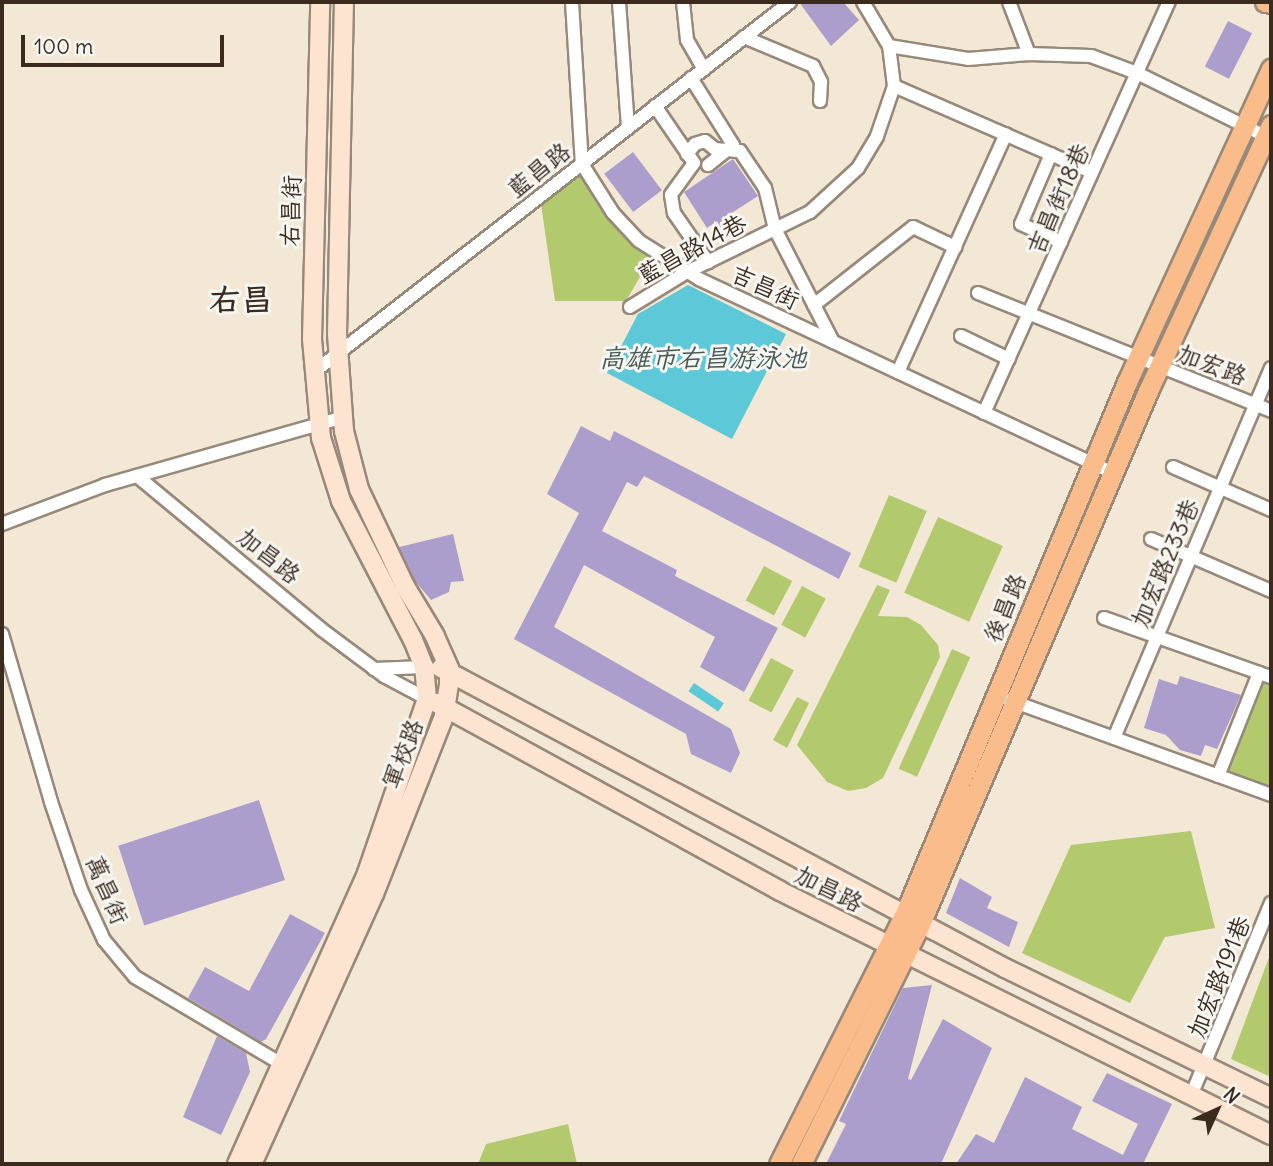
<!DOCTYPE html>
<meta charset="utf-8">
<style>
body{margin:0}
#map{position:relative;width:1273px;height:1166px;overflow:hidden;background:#f3e8d5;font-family:Delius,"LXGW WenKai TC",sans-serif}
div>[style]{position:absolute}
.green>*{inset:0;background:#b3c96d;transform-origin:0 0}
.water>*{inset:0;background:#5dc8d7;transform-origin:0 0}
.building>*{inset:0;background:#ab9ecc;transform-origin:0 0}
.roads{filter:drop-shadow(2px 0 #97897a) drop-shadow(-2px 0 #97897a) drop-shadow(0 2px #97897a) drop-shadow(0 -2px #97897a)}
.street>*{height:12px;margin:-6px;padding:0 6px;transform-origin:6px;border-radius:6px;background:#fff}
.secondary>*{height:18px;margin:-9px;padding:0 9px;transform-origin:9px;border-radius:9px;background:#fde4d1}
.primary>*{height:19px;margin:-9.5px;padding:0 9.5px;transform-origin:9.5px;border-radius:9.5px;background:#fabc8b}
span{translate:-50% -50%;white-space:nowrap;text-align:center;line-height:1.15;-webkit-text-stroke:6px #f6f6f2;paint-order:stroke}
.street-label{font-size:24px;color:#3b2a1e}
.water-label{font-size:26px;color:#455956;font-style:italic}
.district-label{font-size:32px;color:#3b2a1e;font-weight:700}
.frame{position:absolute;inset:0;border:4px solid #3b2a1e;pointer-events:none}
.north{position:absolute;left:1182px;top:1075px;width:70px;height:70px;-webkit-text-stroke:5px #f6f6f2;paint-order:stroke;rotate:45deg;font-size:19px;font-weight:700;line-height:28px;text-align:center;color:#3b2a1e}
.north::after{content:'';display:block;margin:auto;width:24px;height:32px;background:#3b2a1e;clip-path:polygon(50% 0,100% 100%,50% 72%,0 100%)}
.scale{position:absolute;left:21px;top:35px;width:203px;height:32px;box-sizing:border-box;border:4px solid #3b2a1e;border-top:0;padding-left:9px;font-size:21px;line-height:24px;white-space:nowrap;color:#3b2a1e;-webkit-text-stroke:5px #f6f6f2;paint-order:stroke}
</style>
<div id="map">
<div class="green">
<i style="clip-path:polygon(580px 172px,609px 216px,651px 258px,626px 301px,555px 301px,541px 204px)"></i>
<i style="left:889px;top:495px;width:41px;height:78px;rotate:23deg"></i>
<i style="left:938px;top:517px;width:71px;height:83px;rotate:24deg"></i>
<i style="left:764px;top:566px;width:32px;height:39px;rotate:28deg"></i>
<i style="clip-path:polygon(877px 585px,890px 590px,878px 616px,907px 617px,921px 625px,938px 645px,940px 657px,883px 778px,866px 788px,848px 791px,827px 782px,797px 745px)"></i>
<i style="left:802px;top:586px;width:27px;height:44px;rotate:28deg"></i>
<i style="left:952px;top:649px;width:20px;height:131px;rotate:24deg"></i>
<i style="left:771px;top:658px;width:26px;height:48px;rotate:28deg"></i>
<i style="clip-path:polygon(1263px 682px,1271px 685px,1271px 786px,1227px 771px)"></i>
<i style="clip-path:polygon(797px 697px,809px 703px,787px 748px,773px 740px)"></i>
<i style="clip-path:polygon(1191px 831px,1215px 928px,1165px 937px,1130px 1003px,1022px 953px,1071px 845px)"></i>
<i style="clip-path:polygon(1271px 952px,1271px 1077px,1231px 1059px)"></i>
<i style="clip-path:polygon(568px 1124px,577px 1164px,478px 1164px,486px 1144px)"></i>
</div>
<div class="water">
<i style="clip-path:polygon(688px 285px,786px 334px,732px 439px,607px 373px,638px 314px)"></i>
<i style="left:694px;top:683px;width:36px;height:10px;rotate:34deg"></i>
</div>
<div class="building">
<i style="clip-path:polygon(799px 2px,843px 2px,859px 20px,831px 46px)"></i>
<i style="left:1228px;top:21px;width:27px;height:51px;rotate:27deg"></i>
<i style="left:633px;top:152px;width:48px;height:36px;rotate:53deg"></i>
<i style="clip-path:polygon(733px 159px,758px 196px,730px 214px,735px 223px,722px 230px,717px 221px,707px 228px,684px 192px)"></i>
<i style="clip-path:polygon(581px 426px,610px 441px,614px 431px,851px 553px,839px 579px,644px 476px,637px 487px,627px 482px,602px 531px,677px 570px,675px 576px,778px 628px,744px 692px,700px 667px,715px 637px,584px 565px,554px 627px,731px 729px,740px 753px,731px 773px,691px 754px,686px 734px,514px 639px,579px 513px,547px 494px)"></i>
<i style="clip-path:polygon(453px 534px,464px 581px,451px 582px,449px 592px,431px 600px,415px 581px,399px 547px)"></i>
<i style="clip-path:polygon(1180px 676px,1241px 695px,1217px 749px,1205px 745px,1201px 756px,1180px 750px,1166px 735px,1144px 728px,1159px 679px,1177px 685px)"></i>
<i style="left:259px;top:800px;width:84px;height:148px;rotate:72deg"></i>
<i style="clip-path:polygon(960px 878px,992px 897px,987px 908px,1018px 922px,1009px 947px,946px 913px)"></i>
<i style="clip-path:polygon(290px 914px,325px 933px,266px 1039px,261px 1042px,188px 998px,205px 967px,249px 991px)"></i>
<i style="clip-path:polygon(932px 985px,908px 1079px,911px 1080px,943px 1019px,992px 1048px,941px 1164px,826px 1164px,846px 1124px,839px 1121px,903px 988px)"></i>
<i style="clip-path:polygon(217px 1036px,246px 1053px,250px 1072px,221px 1135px,183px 1117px)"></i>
<i style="clip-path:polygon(1107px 1073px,1172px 1104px,1143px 1164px,956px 1164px,976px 1134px,994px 1143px,1025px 1077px,1082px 1107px,1072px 1129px,1123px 1155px,1138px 1124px,1092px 1101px)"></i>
</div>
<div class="roads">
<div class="street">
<i style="left:572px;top:2px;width:162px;rotate:86.5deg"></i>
<i style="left:582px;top:164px;width:58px;rotate:57.7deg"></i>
<i style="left:613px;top:213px;width:38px;rotate:47deg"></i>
<i style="left:639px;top:241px;width:71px;rotate:32.3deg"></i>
<i style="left:699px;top:279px;width:457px;rotate:25.1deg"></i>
<i style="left:619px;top:2px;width:125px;rotate:85.9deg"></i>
<i style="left:683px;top:2px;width:38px;rotate:84deg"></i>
<i style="left:687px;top:40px;width:34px;rotate:60deg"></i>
<i style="left:1009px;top:2px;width:56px;rotate:69deg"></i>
<i style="left:744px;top:37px;width:75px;rotate:22.8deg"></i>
<i style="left:813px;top:66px;width:18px;rotate:63deg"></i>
<i style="left:821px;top:82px;width:19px;rotate:93deg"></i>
<i style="left:889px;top:46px;width:80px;rotate:9.3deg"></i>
<i style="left:968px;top:59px;width:61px;rotate:-4.7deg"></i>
<i style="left:1029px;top:54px;width:62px;rotate:1.8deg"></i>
<i style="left:1091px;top:56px;width:49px;rotate:20.3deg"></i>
<i style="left:1137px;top:73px;width:149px;rotate:26.2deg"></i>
<i style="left:691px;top:78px;width:79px;rotate:57.9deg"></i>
<i style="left:733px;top:145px;width:32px;rotate:141deg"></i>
<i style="left:894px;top:86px;width:216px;rotate:23.5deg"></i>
<i style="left:655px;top:106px;width:69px;rotate:55.6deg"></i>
<i style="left:694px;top:163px;width:39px;rotate:126deg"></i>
<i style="left:671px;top:195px;width:18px;rotate:81deg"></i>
<i style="left:674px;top:213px;width:60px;rotate:55.2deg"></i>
<i style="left:687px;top:154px;width:13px;rotate:-51deg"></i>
<i style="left:695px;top:144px;width:10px;rotate:-17deg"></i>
<i style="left:705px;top:141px;width:13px;rotate:39deg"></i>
<i style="left:715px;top:149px;width:25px;rotate:5deg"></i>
<i style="left:740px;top:151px;width:45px;rotate:56deg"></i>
<i style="left:765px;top:188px;width:42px;rotate:76.3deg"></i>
<i style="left:775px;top:229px;width:127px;rotate:62.8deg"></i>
<i style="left:1051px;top:154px;width:76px;rotate:113.2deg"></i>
<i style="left:1021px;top:224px;width:44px;rotate:24.2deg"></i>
<i style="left:978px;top:293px;width:316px;rotate:21.9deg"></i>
<i style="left:814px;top:305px;width:126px;rotate:-38.2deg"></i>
<i style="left:913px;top:227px;width:47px;rotate:25.5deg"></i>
<i style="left:630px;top:307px;width:67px;rotate:-31.6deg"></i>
<i style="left:687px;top:272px;width:137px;rotate:-26deg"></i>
<i style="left:810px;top:212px;width:65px;rotate:-42.5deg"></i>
<i style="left:858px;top:168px;width:37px;rotate:-59deg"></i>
<i style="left:877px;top:136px;width:53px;rotate:-71.2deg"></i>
<i style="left:894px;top:86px;width:40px;rotate:-97.1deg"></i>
<i style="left:889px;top:46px;width:51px;rotate:-120.6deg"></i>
<i style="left:961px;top:336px;width:53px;rotate:25.6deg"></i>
<i style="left:314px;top:372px;width:603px;rotate:-37.86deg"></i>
<i style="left:898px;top:372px;width:261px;rotate:-65.6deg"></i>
<i style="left:984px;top:413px;width:451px;rotate:-65.8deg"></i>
<i style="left:1173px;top:467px;width:107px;rotate:23.7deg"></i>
<i style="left:137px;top:476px;width:239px;rotate:39.7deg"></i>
<i style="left:321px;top:629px;width:79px;rotate:36.7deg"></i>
<i style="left:384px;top:676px;width:49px;rotate:28.1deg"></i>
<i style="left:2px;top:524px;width:110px;rotate:-20.7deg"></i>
<i style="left:105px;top:485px;width:248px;rotate:-15.9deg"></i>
<i style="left:1151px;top:539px;width:131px;rotate:23.4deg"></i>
<i style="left:1104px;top:618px;width:177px;rotate:19.5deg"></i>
<i style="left:2px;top:634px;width:175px;rotate:73.7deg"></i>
<i style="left:51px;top:802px;width:93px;rotate:71.2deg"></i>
<i style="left:81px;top:890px;width:55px;rotate:65.3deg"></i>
<i style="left:104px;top:940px;width:48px;rotate:50deg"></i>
<i style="left:135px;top:977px;width:178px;rotate:30.7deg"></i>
<i style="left:374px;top:669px;width:50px;rotate:-2.3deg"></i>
<i style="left:1009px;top:700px;width:279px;rotate:19.9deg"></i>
<i style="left:1114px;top:738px;width:402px;rotate:-67deg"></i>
<i style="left:1218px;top:776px;width:111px;rotate:-68.3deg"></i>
<i style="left:1191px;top:1096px;width:209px;rotate:-67.5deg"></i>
</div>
<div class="secondary">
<i style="left:441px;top:668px;width:639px;rotate:28.01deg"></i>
<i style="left:1005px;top:968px;width:296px;rotate:26deg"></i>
<i style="left:437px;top:703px;width:391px;rotate:28.7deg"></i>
<i style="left:780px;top:891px;width:548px;rotate:26.42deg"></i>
<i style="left:237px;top:1164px;width:319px;rotate:-65.9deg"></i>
<i style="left:367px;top:873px;width:184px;rotate:-71deg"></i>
<i style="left:427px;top:699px;width:32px;rotate:-95deg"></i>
<i style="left:424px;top:667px;width:29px;rotate:-112deg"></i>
<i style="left:413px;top:640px;width:157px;rotate:-117.4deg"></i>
<i style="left:341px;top:501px;width:66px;rotate:-107.6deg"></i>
<i style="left:321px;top:438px;width:99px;rotate:-95.2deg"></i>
<i style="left:312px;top:339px;width:337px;rotate:-88.6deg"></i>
<i style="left:252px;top:1164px;width:296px;rotate:-65.7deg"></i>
<i style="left:374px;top:894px;width:191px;rotate:-68.5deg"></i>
<i style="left:444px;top:716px;width:32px;rotate:-81deg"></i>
<i style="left:449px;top:684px;width:16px;rotate:-90deg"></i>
<i style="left:449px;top:668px;width:35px;rotate:-114deg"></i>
<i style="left:435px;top:636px;width:58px;rotate:-121deg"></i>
<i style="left:405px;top:586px;width:107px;rotate:-115.4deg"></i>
<i style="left:359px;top:489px;width:60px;rotate:-104.5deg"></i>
<i style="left:344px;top:431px;width:97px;rotate:-94.1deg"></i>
<i style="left:337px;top:334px;width:332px;rotate:-88.8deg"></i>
</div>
<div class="primary">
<i style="left:1265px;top:2px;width:6px;rotate:9deg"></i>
<i style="left:779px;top:1164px;width:278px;rotate:-63.3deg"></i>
<i style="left:904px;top:916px;width:579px;rotate:-67.33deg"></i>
<i style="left:1127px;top:382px;width:345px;rotate:-65.3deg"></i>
<i style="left:801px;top:1164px;width:268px;rotate:-63.6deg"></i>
<i style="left:920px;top:924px;width:580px;rotate:-66.84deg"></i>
<i style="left:1148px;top:391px;width:293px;rotate:-65.2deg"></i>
</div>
</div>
<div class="street-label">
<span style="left:539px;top:170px;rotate:-38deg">藍昌路</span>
<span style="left:1058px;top:199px;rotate:-66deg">吉昌街18巷</span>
<span style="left:291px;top:211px;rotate:-88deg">右昌街</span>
<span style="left:692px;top:249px;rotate:-28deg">藍昌路14巷</span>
<span style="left:765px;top:287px;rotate:25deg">吉昌街</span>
<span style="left:1212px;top:365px;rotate:21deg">加宏路</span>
<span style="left:269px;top:556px;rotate:39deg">加昌路</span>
<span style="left:1165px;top:563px;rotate:-67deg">加宏路233巷</span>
<span style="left:1005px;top:608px;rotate:-67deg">後昌路</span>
<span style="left:403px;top:754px;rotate:-69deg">軍校路</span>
<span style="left:829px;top:889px;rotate:27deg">加昌路</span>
<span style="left:107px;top:890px;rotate:67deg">萬昌街</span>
<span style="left:1219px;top:977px;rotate:-68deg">加宏路191巷</span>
</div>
<div class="water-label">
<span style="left:703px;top:358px">高雄市右昌游泳池</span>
</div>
<div class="district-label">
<span style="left:241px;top:300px">右昌</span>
</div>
<div class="frame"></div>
<div class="north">N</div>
<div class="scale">100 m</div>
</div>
